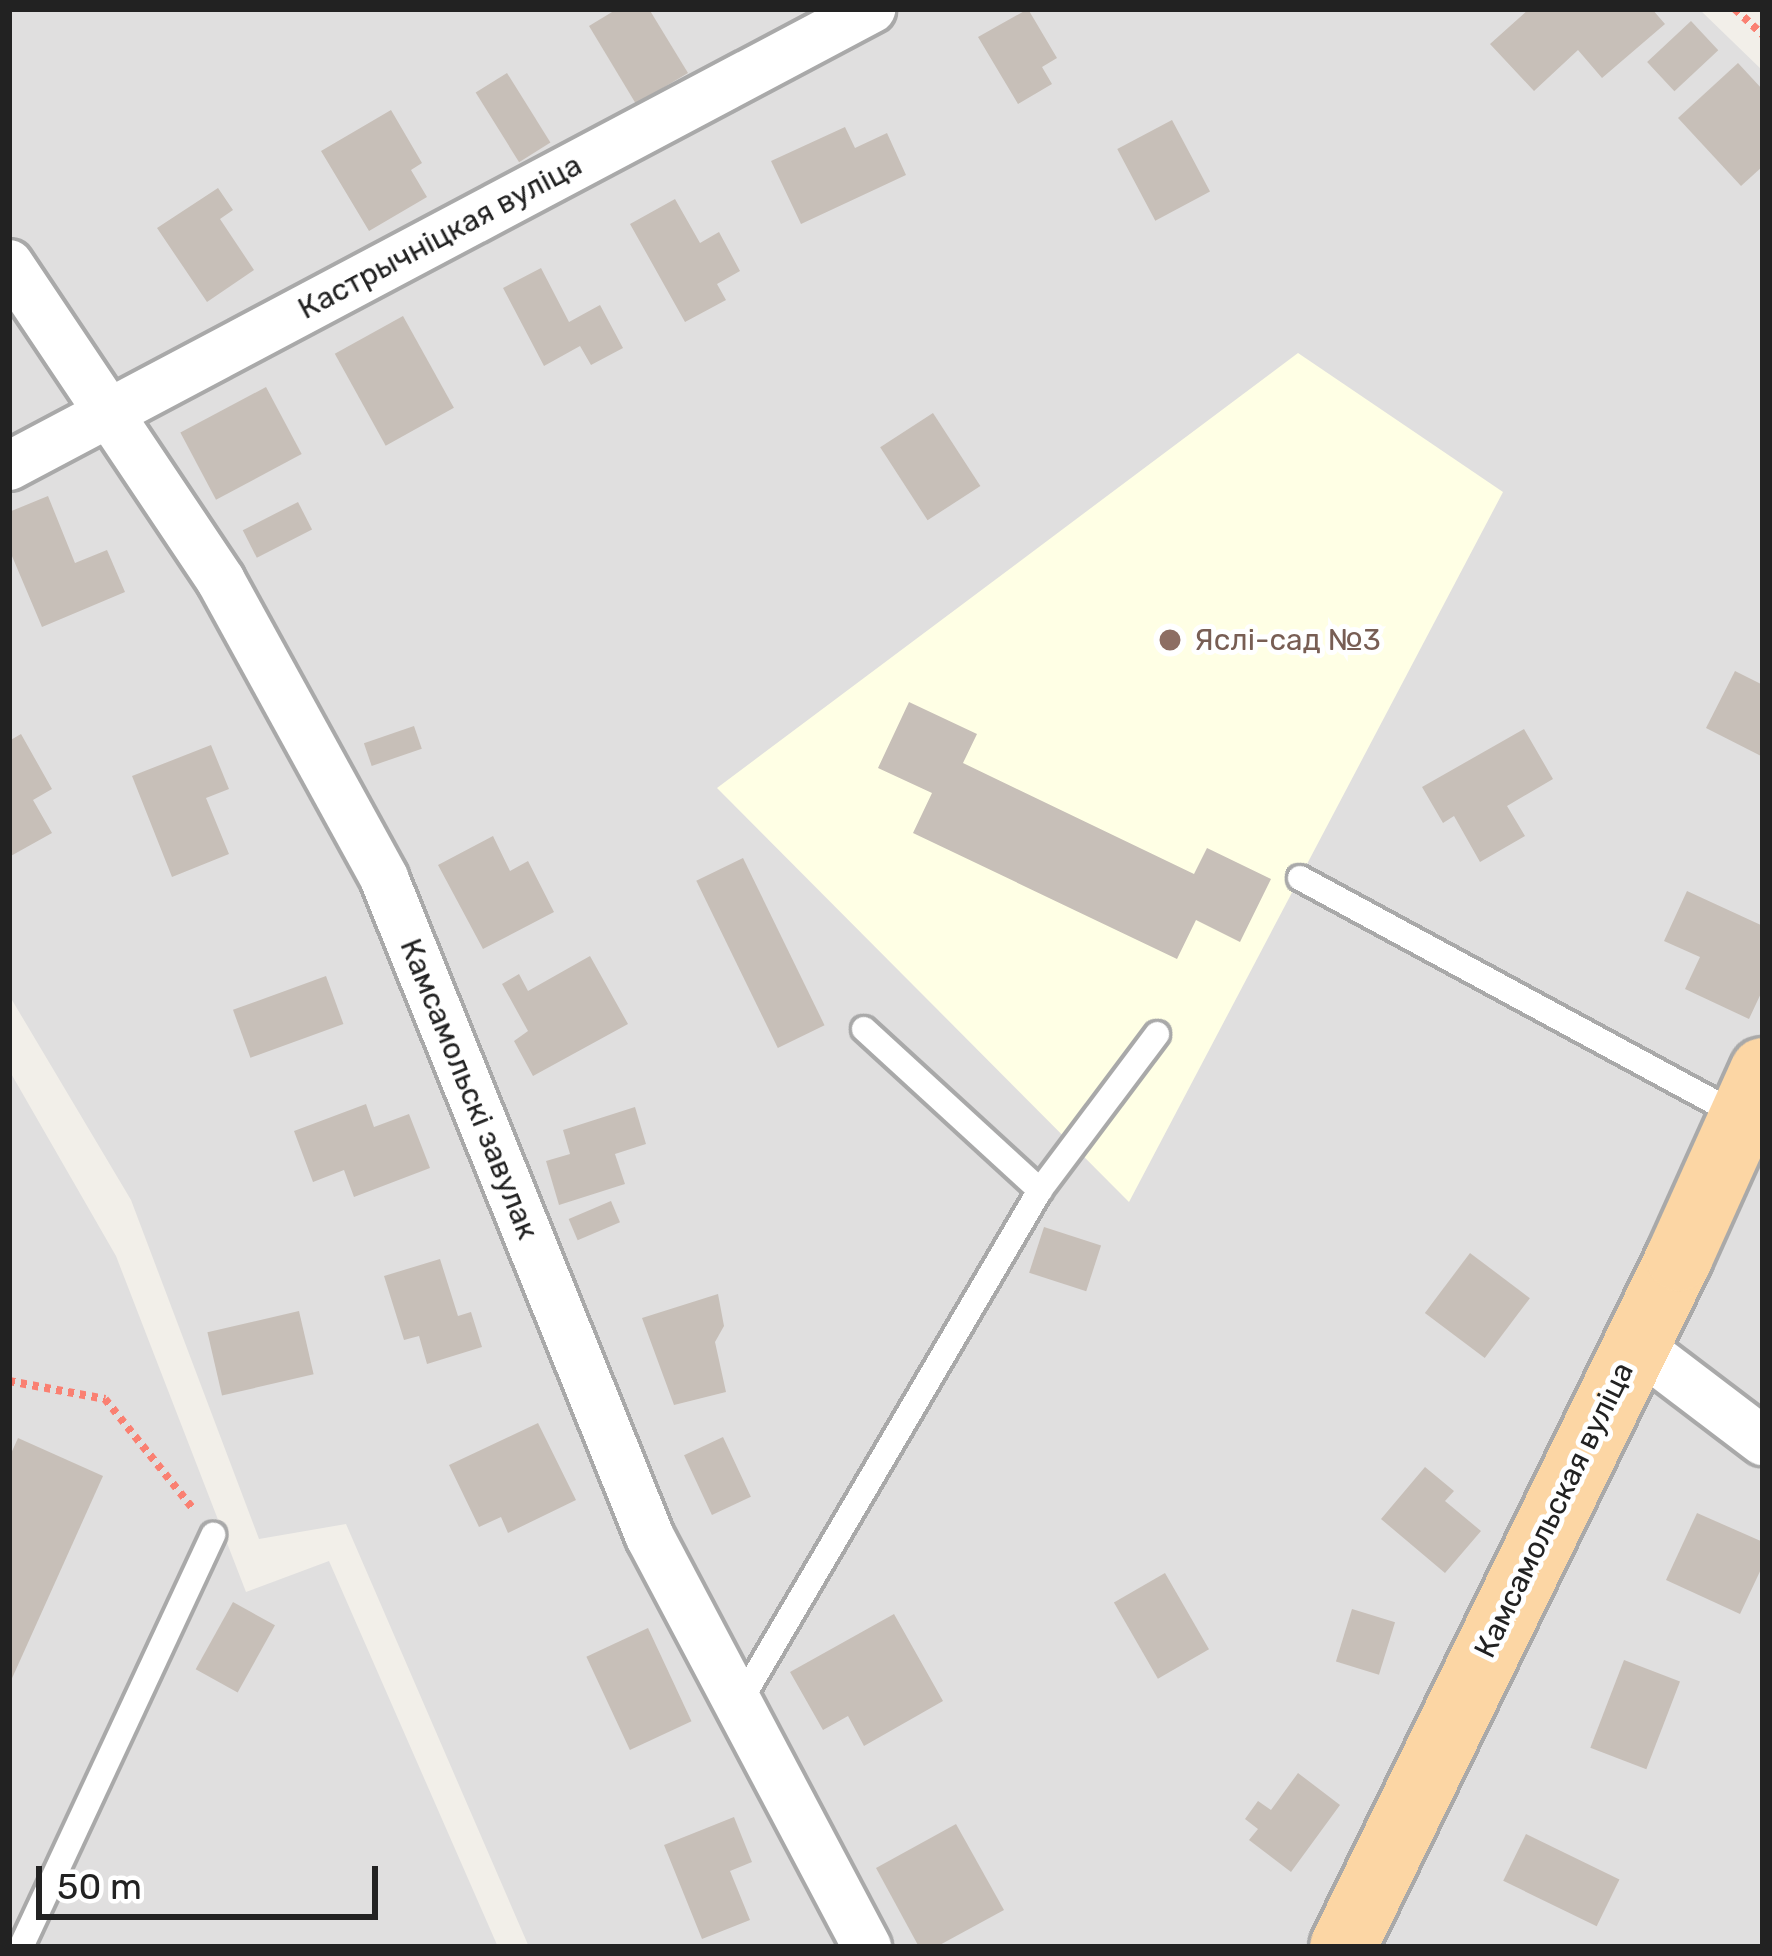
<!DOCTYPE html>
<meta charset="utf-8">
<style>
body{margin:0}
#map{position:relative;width:1772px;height:1956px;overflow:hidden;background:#f2efe9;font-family:Rubik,sans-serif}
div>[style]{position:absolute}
.residential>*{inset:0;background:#e0dfdf}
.education>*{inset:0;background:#ffffe5}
.building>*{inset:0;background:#c7bfb8;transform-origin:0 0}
.path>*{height:8px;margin-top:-4px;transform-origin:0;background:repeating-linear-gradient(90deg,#fa8072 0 6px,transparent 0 12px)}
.roads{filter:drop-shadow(3px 0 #a9a9a9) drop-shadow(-3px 0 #a9a9a9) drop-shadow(0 3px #a9a9a9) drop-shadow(0 -3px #a9a9a9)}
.service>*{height:24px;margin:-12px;padding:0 12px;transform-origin:12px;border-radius:12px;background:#fff}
.minor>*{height:48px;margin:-24px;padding:0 24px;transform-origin:24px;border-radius:24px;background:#fff}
.primary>*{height:66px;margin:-33px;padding:0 33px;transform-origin:33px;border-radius:33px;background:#fcd6a4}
.dots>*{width:33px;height:33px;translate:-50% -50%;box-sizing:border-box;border:6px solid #fff;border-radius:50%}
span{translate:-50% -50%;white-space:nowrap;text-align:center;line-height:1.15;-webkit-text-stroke:10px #fff;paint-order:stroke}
.street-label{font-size:30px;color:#222}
.education-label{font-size:30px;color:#785e54}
.left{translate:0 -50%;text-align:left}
.frame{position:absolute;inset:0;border:12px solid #222;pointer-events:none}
.scale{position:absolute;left:36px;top:1866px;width:342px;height:54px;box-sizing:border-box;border:6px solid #222;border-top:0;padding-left:15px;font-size:36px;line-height:42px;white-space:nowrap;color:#222;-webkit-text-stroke:9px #fff;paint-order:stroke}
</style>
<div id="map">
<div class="residential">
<i style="clip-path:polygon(9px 9px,1699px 9px,1763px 71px,1763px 1947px,529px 1947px,346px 1524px,259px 1539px,131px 1200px,9px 995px)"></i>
<i style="clip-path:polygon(9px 1070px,116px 1256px,246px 1592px,329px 1561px,498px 1947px,9px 1947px)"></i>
</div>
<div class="education">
<i style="clip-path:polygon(1298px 353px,1503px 492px,1129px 1202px,717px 788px)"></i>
</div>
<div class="building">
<i style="clip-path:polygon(617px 9px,649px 9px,688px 73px,636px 104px,589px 26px)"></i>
<i style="clip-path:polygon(1028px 9px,1057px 58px,1042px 67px,1052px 84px,1018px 104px,978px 37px)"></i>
<i style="clip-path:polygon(1529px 9px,1652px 9px,1665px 24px,1602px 78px,1578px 50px,1534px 91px,1490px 44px)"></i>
<i style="left:1691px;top:21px;width:40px;height:60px;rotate:47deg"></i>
<i style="clip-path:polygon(1738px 63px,1763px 90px,1763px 166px,1741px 186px,1678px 118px)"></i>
<i style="left:507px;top:73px;width:82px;height:37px;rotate:58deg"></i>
<i style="clip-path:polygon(391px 110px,422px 163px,411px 170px,427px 197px,369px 231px,321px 151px)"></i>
<i style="left:1172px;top:120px;width:81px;height:62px;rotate:62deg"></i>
<i style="clip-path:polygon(845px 127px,855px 148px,887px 133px,906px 175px,801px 224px,771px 161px)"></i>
<i style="clip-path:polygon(218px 188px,233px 210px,220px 219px,254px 270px,207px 302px,157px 228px)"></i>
<i style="clip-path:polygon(675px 199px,700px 243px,719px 232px,740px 271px,717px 284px,726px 300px,685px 322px,630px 224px)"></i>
<i style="clip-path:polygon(541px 268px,569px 322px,600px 305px,623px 348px,591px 365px,580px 346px,544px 366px,503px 288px)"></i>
<i style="left:403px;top:316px;width:105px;height:78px;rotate:61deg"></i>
<i style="left:266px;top:387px;width:76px;height:97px;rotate:62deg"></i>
<i style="left:933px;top:413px;width:87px;height:63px;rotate:57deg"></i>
<i style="clip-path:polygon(48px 496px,75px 563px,107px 550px,125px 592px,42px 627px,9px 549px,9px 512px)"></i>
<i style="left:298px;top:502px;width:31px;height:62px;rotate:63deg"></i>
<i style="clip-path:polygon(1735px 671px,1763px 685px,1763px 757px,1706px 728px)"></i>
<i style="clip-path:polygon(909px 702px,977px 734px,963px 763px,1194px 874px,1207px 848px,1271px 879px,1240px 942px,1196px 920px,1177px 959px,913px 833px,932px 793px,878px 768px)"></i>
<i style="left:414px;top:726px;width:24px;height:53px;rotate:71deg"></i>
<i style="clip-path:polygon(1524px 729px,1553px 779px,1507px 806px,1525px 836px,1480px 862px,1454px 816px,1443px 823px,1422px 787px)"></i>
<i style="clip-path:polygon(21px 734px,52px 789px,33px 800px,52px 833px,9px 857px,9px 741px)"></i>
<i style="clip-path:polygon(211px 745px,229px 789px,206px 798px,229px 854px,172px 877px,132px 776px)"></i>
<i style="clip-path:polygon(493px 836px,510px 871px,528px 861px,554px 912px,483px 949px,438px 865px)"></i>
<i style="left:743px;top:858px;width:186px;height:52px;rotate:64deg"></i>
<i style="clip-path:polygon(1687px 891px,1763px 926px,1763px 989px,1749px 1019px,1685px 989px,1700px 957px,1664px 941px)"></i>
<i style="clip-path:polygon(590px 956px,628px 1024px,533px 1076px,514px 1041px,528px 1031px,502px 984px,519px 974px,528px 991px)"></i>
<i style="left:326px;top:976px;width:51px;height:99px;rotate:70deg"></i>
<i style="clip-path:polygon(366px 1104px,374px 1127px,409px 1114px,430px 1168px,354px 1197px,344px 1170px,313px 1182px,294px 1131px)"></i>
<i style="clip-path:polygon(635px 1107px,646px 1144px,615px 1154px,625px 1184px,559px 1205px,546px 1161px,570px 1154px,563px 1130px)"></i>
<i style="left:611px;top:1201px;width:23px;height:46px;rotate:67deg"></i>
<i style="left:1044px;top:1227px;width:60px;height:48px;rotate:18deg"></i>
<i style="left:1470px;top:1253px;width:75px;height:75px;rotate:37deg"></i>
<i style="clip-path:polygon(440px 1259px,458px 1316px,471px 1312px,482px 1347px,427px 1364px,419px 1336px,404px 1340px,384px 1276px)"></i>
<i style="clip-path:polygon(718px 1294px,724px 1326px,715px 1342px,726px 1392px,674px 1405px,642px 1318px)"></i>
<i style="left:299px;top:1311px;width:65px;height:94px;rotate:77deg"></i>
<i style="clip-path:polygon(538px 1423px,576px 1500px,508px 1533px,501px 1517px,479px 1527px,449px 1465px)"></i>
<i style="left:723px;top:1437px;width:66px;height:43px;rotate:65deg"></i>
<i style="clip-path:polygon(18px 1438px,103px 1476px,9px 1685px,9px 1458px)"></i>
<i style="clip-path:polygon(1425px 1467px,1454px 1491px,1445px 1501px,1481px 1531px,1445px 1573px,1381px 1519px)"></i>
<i style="clip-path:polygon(1697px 1513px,1763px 1542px,1763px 1565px,1740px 1614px,1666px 1580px)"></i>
<i style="left:1165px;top:1573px;width:88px;height:59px;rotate:60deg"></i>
<i style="left:233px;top:1602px;width:48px;height:77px;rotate:29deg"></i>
<i style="left:1352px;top:1609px;width:45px;height:55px;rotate:17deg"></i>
<i style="clip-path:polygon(894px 1614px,943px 1701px,864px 1746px,848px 1716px,823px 1730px,790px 1672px)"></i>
<i style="left:648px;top:1628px;width:103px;height:68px;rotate:65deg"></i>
<i style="left:1624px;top:1660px;width:60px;height:94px;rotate:21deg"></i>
<i style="clip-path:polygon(1298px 1773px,1340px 1805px,1291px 1872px,1249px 1840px,1258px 1829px,1245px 1819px,1258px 1801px,1271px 1810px)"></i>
<i style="clip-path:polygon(734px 1817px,752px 1862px,730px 1871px,750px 1920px,702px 1939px,664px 1845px)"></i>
<i style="clip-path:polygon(956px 1824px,1004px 1910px,936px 1947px,919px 1947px,876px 1868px)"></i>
<i style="left:1526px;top:1834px;width:104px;height:52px;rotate:26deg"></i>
</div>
<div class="path">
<i style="left:1735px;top:9px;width:38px;rotate:43deg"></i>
<i style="left:9px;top:1381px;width:98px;rotate:10.6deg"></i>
<i style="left:105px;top:1399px;width:142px;rotate:51.3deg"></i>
</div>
<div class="roads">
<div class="service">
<i style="left:1300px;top:878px;width:500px;rotate:28.41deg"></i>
<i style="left:864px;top:1029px;width:239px;rotate:42.5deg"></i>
<i style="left:738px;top:1705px;width:597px;rotate:-59.61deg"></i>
<i style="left:1040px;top:1190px;width:195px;rotate:-53.1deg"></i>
<i style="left:21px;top:1947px;width:455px;rotate:-65deg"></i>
</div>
<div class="minor">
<i style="left:9px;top:264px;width:381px;rotate:56.2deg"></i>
<i style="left:221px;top:581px;width:339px;rotate:61.2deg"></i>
<i style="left:384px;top:878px;width:711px;rotate:68.02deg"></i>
<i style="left:650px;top:1537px;width:464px;rotate:62.1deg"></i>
<i style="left:9px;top:466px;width:976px;rotate:-27.93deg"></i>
<i style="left:1635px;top:1344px;width:161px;rotate:37.2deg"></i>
</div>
<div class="primary">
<i style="left:1343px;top:1947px;width:767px;rotate:-64deg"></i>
<i style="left:1679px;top:1258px;width:205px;rotate:-65.8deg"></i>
</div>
</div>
<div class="dots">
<i style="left:1170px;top:640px;background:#8d6e63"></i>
</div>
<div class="street-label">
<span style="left:440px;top:237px;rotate:-28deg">Кастрычніцкая вуліца</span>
<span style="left:469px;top:1089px;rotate:68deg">Камсамольскі завулак</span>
<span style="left:1554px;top:1510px;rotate:-64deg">Камсамольская вуліца</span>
</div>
<div class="education-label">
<span class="left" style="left:1194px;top:640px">Яслі-сад №3</span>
</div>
<div class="frame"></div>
<div class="scale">50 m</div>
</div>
